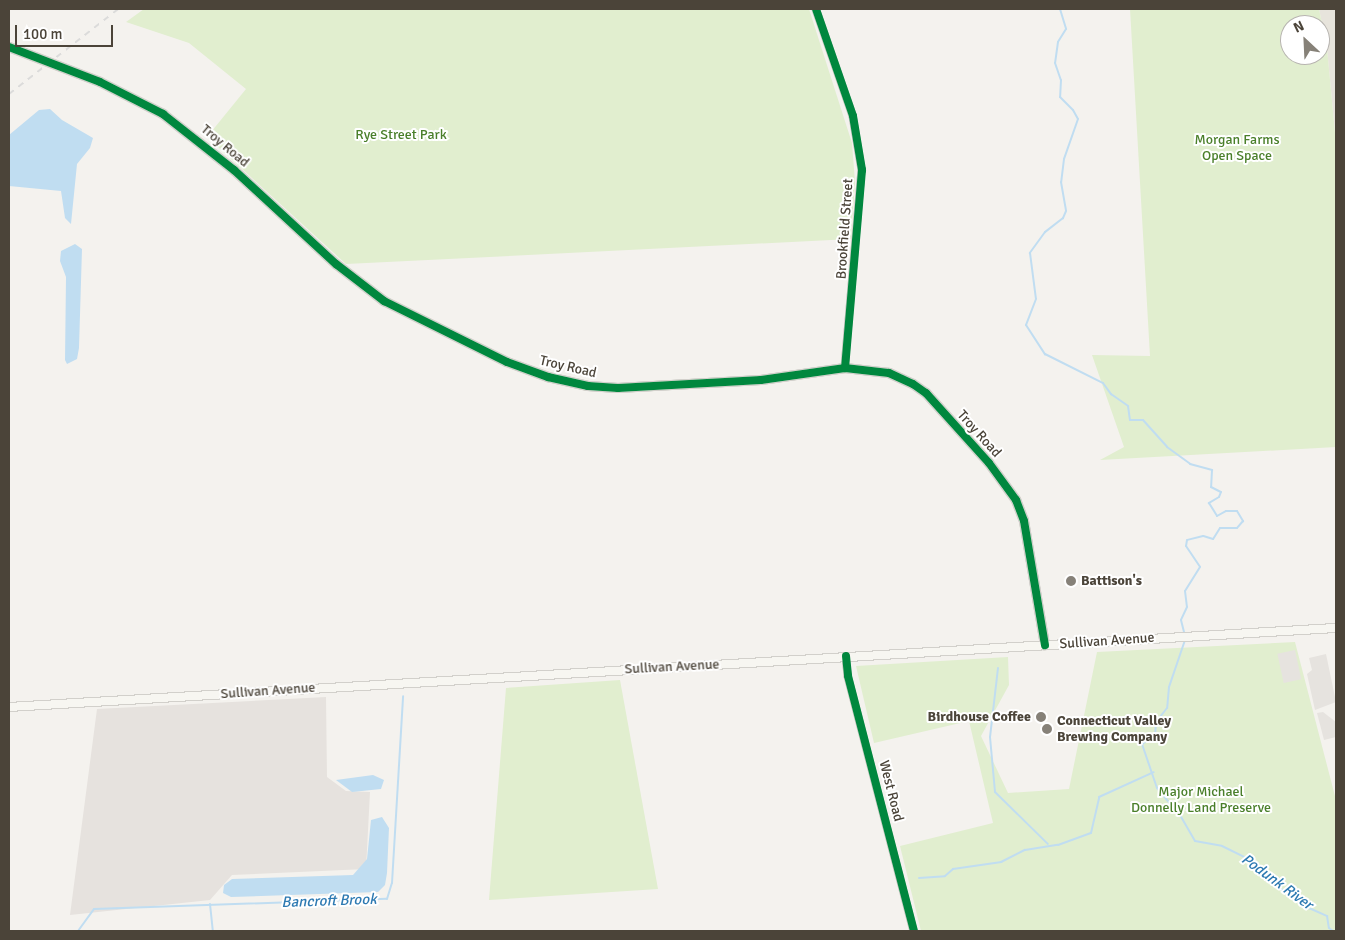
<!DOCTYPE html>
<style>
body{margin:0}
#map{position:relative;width:1345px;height:940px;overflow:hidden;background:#f4f2ee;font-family:Signika,sans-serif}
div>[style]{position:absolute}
.residential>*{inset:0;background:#e7e4dc}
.industrial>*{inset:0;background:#e6e2de}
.green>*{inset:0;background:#e1eecf}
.parking>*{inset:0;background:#e6e3df;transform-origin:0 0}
.water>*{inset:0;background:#c0ddf1}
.stream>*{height:2px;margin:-1px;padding:0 1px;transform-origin:1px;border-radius:1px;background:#c0ddf1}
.roads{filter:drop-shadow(1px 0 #d2d0cb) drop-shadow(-1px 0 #d2d0cb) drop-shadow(0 1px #d2d0cb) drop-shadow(0 -1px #d2d0cb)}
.street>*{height:5.5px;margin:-2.75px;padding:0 2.75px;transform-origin:2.75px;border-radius:2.75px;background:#fdfdfc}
.secondary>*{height:8px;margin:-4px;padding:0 4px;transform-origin:4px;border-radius:4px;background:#f7f6f1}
.rail>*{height:2px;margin-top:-1px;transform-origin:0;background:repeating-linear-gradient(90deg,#dbdbda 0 6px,transparent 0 12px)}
.cycleway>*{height:8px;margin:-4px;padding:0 4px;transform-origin:4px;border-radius:4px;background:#00873e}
.dots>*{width:14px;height:14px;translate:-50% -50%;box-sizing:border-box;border:2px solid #fff;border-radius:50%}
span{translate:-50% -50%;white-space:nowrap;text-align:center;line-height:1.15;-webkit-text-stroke:4px #fff;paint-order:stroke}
.park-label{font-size:14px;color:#4a7f2a}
.street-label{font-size:14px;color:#4b4439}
.poi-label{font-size:14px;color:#4b4439;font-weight:700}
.left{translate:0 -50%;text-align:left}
.right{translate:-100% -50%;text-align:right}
.water-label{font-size:15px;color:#2e7ab2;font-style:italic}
.frame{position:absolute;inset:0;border:10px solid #4b4439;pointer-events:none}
.north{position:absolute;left:1280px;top:15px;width:50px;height:50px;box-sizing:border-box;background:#fff;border:1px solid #b7b4b0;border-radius:50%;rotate:335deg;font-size:14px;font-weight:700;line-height:20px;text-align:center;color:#4b4439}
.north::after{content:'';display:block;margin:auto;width:18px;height:22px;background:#868178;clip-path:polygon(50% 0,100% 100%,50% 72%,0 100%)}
.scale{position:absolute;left:15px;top:25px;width:98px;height:22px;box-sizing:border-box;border:2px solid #4b4439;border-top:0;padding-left:6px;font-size:15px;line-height:18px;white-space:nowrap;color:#4b4439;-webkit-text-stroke:4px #fff;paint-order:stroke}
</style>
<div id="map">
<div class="residential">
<i style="clip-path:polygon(1319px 9px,1336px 9px,1336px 143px,1327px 48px)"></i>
</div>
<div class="industrial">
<i style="clip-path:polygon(326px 697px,327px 777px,346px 791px,370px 792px,366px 869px,232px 875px,210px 900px,70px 915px,97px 709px)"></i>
</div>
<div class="green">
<i style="clip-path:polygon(144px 9px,809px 9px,852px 143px,855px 182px,851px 239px,346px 264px,207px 137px,246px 89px,189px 43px,126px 22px)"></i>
<i style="clip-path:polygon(evenodd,1130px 9px,1319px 9px,1327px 48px,1336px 143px,1336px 447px,1100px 460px,1124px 447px,1092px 355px,1150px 356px,1130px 9px,1290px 25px,1320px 25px,1320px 55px,1290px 55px,1290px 25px)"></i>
<i style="clip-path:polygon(1295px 642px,1336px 800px,1336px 931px,921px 931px,900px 846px,993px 823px,969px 721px,874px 743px,856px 666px,1008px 657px,1009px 685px,981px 736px,1008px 793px,1069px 789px,1097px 652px)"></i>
<i style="clip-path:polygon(620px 680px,658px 889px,489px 900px,506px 688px)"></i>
</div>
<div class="parking">
<i style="left:1295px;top:650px;width:30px;height:18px;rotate:78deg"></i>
<i style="clip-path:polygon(1326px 654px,1336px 702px,1315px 710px,1307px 674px,1312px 670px,1309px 658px)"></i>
<i style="clip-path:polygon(1323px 712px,1336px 722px,1336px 737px,1324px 740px,1317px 713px)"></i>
</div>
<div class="water">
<i style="clip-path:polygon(50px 109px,62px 120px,93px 138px,90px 148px,77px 164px,71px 224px,65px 218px,61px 191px,9px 186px,9px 135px,39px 110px)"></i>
<i style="clip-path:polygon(75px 244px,82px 249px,79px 348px,77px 359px,67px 364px,65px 360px,66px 277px,60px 261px,61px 251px)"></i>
<i style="clip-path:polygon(373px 775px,384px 780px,381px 789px,352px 792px,336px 780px)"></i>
<i style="clip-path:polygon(382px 817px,389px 828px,387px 873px,385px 885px,378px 892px,231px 897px,223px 893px,224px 885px,232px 879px,353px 875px,367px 859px,371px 820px)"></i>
</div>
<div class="stream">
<i style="left:1060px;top:9px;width:21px;rotate:73deg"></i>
<i style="left:1066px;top:29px;width:15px;rotate:122deg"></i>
<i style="left:1058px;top:42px;width:21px;rotate:98deg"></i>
<i style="left:1055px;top:63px;width:18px;rotate:71deg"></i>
<i style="left:1061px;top:80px;width:17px;rotate:93deg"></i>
<i style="left:1060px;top:97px;width:18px;rotate:45deg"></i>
<i style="left:1073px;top:110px;width:10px;rotate:61deg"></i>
<i style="left:1078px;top:119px;width:42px;rotate:109.3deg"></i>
<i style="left:1064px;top:159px;width:23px;rotate:97deg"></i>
<i style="left:1061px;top:182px;width:29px;rotate:80deg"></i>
<i style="left:1066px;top:211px;width:8px;rotate:113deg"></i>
<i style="left:1063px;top:218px;width:23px;rotate:142deg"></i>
<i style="left:1045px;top:232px;width:26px;rotate:126deg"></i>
<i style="left:1030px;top:253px;width:46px;rotate:82.6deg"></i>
<i style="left:1036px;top:299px;width:28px;rotate:111deg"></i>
<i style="left:1026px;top:325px;width:35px;rotate:57deg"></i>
<i style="left:1045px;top:354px;width:65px;rotate:26.6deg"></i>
<i style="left:1103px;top:383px;width:14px;rotate:54deg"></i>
<i style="left:1111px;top:394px;width:21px;rotate:35deg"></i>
<i style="left:1128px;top:406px;width:14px;rotate:82deg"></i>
<i style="left:1130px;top:420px;width:13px"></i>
<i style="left:1143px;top:420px;width:36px;rotate:48deg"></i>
<i style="left:1167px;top:447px;width:29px;rotate:36deg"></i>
<i style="left:1190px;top:464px;width:23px;rotate:15deg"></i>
<i style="left:1212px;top:470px;width:17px;rotate:93deg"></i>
<i style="left:1211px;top:487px;width:11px;rotate:27deg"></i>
<i style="left:1221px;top:492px;width:5px;rotate:112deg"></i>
<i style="left:1219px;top:497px;width:12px;rotate:149deg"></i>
<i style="left:1209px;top:503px;width:15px;rotate:58deg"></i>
<i style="left:1217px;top:516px;width:10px;rotate:-29deg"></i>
<i style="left:1226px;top:511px;width:11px"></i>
<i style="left:1237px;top:511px;width:12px;rotate:59deg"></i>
<i style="left:1243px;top:521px;width:9px;rotate:131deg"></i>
<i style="left:1237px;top:528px;width:17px;rotate:180deg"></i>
<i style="left:1220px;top:528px;width:13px;rotate:122deg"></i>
<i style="left:1213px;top:539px;width:10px;rotate:-163deg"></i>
<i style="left:1203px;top:536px;width:16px;rotate:166deg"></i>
<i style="left:1187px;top:540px;width:6px;rotate:99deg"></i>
<i style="left:1186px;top:546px;width:25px;rotate:56deg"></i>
<i style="left:1200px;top:567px;width:28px;rotate:122deg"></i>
<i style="left:1185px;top:591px;width:16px;rotate:83deg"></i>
<i style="left:1187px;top:607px;width:14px;rotate:115deg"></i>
<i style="left:1181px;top:620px;width:16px;rotate:76deg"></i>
<i style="left:1185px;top:640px;width:50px;rotate:108.8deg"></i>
<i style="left:1169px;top:687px;width:21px;rotate:95deg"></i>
<i style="left:1167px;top:708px;width:18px;rotate:128deg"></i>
<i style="left:1156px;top:722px;width:13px;rotate:94deg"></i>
<i style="left:1155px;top:735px;width:16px;rotate:145deg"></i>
<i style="left:1142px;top:744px;width:46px;rotate:71.2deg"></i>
<i style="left:1157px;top:788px;width:35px;rotate:50deg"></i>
<i style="left:1180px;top:815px;width:30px;rotate:60deg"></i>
<i style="left:1195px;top:841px;width:27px;rotate:10deg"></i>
<i style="left:1222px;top:846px;width:28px;rotate:26deg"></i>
<i style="left:1247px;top:858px;width:47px;rotate:42.4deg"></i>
<i style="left:1282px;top:890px;width:14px;rotate:8deg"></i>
<i style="left:1296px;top:892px;width:21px;rotate:51deg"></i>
<i style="left:1309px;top:908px;width:20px;rotate:24deg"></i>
<i style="left:1327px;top:916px;width:12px;rotate:81deg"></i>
<i style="left:1329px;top:928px;width:5px;rotate:37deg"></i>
<i style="left:998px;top:668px;width:69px;rotate:96.6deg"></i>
<i style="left:990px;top:737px;width:55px;rotate:84.8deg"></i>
<i style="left:995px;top:792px;width:74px;rotate:44.5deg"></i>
<i style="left:919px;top:878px;width:26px;rotate:-4deg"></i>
<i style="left:945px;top:876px;width:11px;rotate:-41deg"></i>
<i style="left:953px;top:869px;width:49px;rotate:-8.3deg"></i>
<i style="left:1001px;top:862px;width:27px;rotate:-27deg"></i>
<i style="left:1025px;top:850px;width:33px;rotate:-9deg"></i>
<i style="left:1058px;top:845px;width:35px;rotate:-20deg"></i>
<i style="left:1091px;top:833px;width:37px;rotate:-77deg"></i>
<i style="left:1099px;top:797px;width:60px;rotate:-24.4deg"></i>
<i style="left:210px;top:904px;width:27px;rotate:84deg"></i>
<i style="left:78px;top:931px;width:27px;rotate:-54deg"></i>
<i style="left:94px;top:909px;width:293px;rotate:-2deg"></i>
<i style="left:387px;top:899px;width:17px;rotate:-73deg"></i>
<i style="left:392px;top:883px;width:187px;rotate:-86.6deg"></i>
</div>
<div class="roads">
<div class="street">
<i style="left:816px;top:9px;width:113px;rotate:70.9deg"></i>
<i style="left:853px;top:116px;width:55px;rotate:80.5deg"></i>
<i style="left:862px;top:170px;width:199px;rotate:94.9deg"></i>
<i style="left:846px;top:656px;width:20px;rotate:84deg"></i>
<i style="left:848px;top:676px;width:263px;rotate:75.5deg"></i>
</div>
<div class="secondary">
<i style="left:9px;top:47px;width:97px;rotate:21deg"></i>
<i style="left:100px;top:82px;width:71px;rotate:26.9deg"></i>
<i style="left:163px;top:114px;width:90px;rotate:38.3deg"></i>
<i style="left:234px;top:170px;width:139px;rotate:42.7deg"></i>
<i style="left:336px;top:264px;width:61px;rotate:37.6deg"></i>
<i style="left:384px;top:301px;width:137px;rotate:26.4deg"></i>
<i style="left:507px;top:362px;width:44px;rotate:20.1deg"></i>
<i style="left:548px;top:377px;width:41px;rotate:12.7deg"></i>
<i style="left:588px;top:386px;width:30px;rotate:4deg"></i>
<i style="left:618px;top:388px;width:143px;rotate:-3.2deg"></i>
<i style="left:761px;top:380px;width:85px;rotate:-8.1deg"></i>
<i style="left:845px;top:368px;width:44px;rotate:6.5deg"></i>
<i style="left:889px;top:373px;width:26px;rotate:25deg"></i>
<i style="left:913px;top:384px;width:16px;rotate:35deg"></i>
<i style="left:926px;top:393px;width:94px;rotate:48deg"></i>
<i style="left:989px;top:463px;width:46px;rotate:53.9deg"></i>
<i style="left:1016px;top:500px;width:22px;rotate:69deg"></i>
<i style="left:1024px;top:521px;width:126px;rotate:80.4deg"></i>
<i style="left:9px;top:707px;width:1329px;rotate:-3.41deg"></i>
</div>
</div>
<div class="rail">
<i style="left:9px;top:94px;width:138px;rotate:-37.9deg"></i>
</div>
<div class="cycleway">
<i style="left:816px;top:9px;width:113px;rotate:70.9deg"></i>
<i style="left:853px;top:116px;width:55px;rotate:80.5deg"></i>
<i style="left:862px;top:170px;width:199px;rotate:94.9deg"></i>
<i style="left:9px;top:47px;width:97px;rotate:21deg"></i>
<i style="left:100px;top:82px;width:71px;rotate:26.9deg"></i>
<i style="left:163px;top:114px;width:90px;rotate:38.3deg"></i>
<i style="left:234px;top:170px;width:139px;rotate:42.7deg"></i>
<i style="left:336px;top:264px;width:61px;rotate:37.6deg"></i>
<i style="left:384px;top:301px;width:137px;rotate:26.4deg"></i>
<i style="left:507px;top:362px;width:44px;rotate:20.1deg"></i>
<i style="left:548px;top:377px;width:41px;rotate:12.7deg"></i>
<i style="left:588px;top:386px;width:30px;rotate:4deg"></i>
<i style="left:618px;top:388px;width:143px;rotate:-3.2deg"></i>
<i style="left:761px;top:380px;width:85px;rotate:-8.1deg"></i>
<i style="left:845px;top:368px;width:44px;rotate:6.5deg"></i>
<i style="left:889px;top:373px;width:26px;rotate:25deg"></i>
<i style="left:913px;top:384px;width:16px;rotate:35deg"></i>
<i style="left:926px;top:393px;width:94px;rotate:48deg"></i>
<i style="left:989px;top:463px;width:46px;rotate:53.9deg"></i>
<i style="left:1016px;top:500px;width:22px;rotate:69deg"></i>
<i style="left:1024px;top:521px;width:126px;rotate:80.4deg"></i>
<i style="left:846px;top:656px;width:20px;rotate:84deg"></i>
<i style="left:848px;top:676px;width:263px;rotate:75.5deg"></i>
</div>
<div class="dots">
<i style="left:1071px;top:581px;background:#868178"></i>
<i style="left:1041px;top:717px;background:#868178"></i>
<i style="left:1047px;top:729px;background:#868178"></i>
</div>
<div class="park-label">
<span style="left:401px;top:135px">Rye Street Park</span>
<span style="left:1237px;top:148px">Morgan Farms<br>Open Space</span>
<span style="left:1201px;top:800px">Major Michael<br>Donnelly Land Preserve</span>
</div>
<div class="street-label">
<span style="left:225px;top:146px;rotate:40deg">Troy Road</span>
<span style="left:845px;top:229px;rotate:-86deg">Brookfield Street</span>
<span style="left:568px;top:367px;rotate:13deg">Troy Road</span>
<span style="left:979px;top:434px;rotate:48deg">Troy Road</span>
<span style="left:1107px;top:641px;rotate:-4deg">Sullivan Avenue</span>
<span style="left:672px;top:667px;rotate:-3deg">Sullivan Avenue</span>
<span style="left:268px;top:691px;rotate:-4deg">Sullivan Avenue</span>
<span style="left:891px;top:791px;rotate:76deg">West Road</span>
</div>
<div class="poi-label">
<span class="left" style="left:1081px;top:581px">Battison's</span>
<span class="right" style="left:1031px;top:717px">Birdhouse Coffee</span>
<span class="left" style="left:1057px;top:729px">Connecticut Valley<br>Brewing Company</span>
</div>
<div class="water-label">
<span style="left:1277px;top:882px;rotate:36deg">Podunk River</span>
<span style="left:329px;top:901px;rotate:-2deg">Bancroft Brook</span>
</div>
<div class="frame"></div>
<div class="north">N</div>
<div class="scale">100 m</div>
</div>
